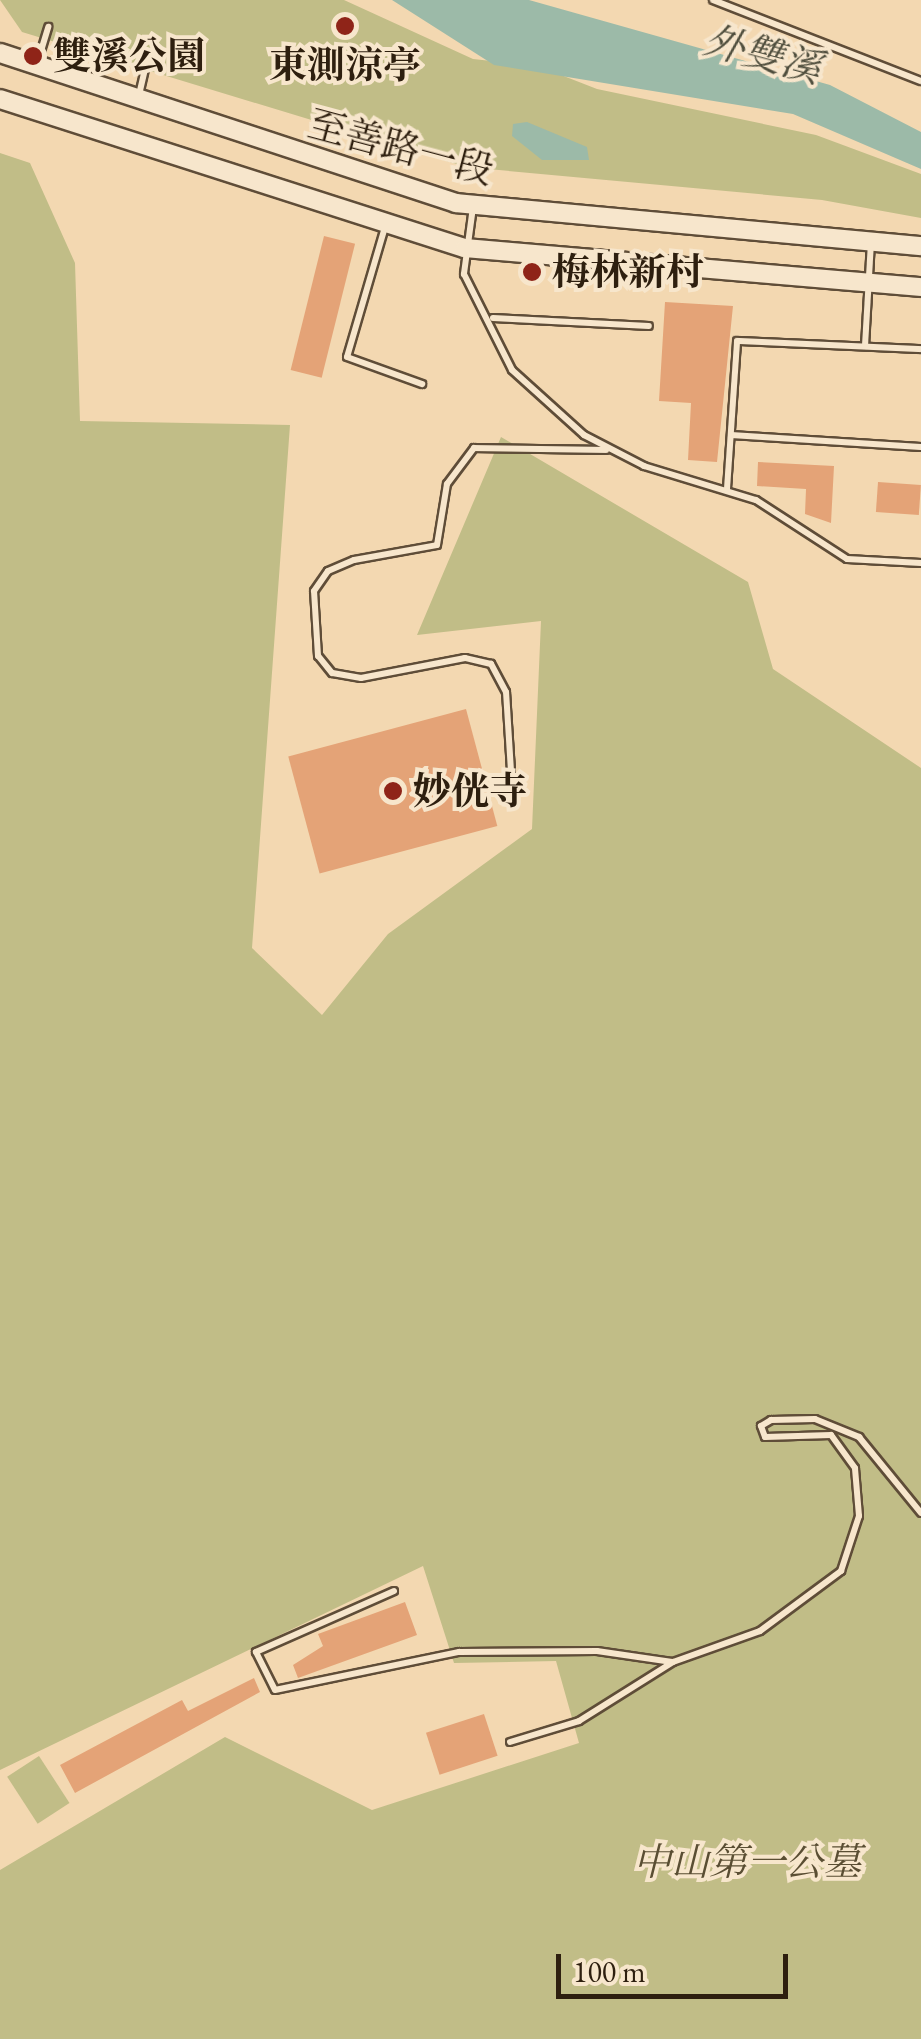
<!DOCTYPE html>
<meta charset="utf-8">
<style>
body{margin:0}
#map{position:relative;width:921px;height:2039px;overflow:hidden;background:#f3d8b1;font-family:"EB Garamond","Noto Serif TC",serif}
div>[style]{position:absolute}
.green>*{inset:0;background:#c1bd87;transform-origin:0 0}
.water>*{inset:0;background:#9cbaa8}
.building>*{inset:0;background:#e4a377;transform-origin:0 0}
.round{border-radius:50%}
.roads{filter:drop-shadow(2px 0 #5f4d38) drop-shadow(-2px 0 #5f4d38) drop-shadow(0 2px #5f4d38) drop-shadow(0 -2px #5f4d38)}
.service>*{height:6px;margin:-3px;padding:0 3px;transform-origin:3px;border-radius:3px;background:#f7e6cc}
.secondary>*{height:18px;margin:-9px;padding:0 9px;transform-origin:9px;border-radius:9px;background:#f7e6cc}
.dots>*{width:28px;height:28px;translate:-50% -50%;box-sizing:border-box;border:5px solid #f7e6cc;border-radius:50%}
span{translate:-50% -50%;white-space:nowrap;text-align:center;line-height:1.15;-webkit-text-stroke:8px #f7e6cc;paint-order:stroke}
.poi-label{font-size:38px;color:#2e1f0f;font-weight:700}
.left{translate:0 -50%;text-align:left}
.street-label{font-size:38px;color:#2e1f0f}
.park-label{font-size:38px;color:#5a4e33;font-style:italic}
.water-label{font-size:40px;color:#4f4e3d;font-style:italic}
.scale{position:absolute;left:556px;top:1954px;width:232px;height:45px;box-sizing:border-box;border:5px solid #2e1f0f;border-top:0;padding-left:12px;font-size:30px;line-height:35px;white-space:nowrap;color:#2e1f0f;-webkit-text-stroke:8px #f7e6cc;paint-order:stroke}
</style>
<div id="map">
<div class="green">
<i style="clip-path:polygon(0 0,344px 0,473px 59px,538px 66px,597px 89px,816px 135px,921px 174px,921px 218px,822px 200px,466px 167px,22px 32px)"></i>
<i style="clip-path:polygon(0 153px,30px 163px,75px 263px,80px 421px,290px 425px,252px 948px,322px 1015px,388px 934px,532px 829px,541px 621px,417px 635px,501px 437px,748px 582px,773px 669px,921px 768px,921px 2039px,0 2039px,0 1870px,225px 1737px,372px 1810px,579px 1743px,556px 1661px,454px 1663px,423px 1566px,0 1770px)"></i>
<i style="left:39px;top:1756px;width:56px;height:38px;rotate:57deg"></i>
</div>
<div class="water">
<i style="clip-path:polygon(392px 0,529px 0,830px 85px,921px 132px,921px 169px,793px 114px,494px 65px)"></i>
<i style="clip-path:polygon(527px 122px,587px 147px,589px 160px,542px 160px,512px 136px,513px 124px)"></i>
</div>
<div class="building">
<i class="round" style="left:334px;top:16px;width:22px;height:22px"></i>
<i style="left:324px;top:236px;width:32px;height:138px;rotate:14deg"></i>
<i style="clip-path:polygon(665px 302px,733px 306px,717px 462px,688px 460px,691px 403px,659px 401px)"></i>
<i style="clip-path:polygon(758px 462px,834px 466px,831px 523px,805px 514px,806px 489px,757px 486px)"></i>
<i style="left:878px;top:482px;width:43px;height:30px;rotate:4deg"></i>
<i style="left:466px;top:709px;width:121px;height:184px;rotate:75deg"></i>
<i style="clip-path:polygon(405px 1602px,417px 1635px,298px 1678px,293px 1665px,323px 1646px,318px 1634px)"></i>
<i style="clip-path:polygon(254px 1678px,260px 1692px,75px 1793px,60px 1765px,182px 1700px,188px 1711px)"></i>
<i style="left:484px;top:1714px;width:44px;height:61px;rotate:72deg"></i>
</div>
<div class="roads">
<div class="service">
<i style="left:713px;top:0;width:223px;rotate:21.3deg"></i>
<i style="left:37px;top:64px;width:39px;rotate:-73deg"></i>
<i style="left:139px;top:95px;width:39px;rotate:-77deg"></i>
<i style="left:473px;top:207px;width:68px;rotate:97.7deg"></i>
<i style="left:464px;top:274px;width:107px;rotate:63.4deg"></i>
<i style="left:512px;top:370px;width:97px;rotate:42.1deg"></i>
<i style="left:584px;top:435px;width:68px;rotate:27.3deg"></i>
<i style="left:644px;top:466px;width:117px;rotate:16.9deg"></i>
<i style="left:756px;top:500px;width:108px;rotate:33deg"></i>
<i style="left:847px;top:559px;width:74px;rotate:3.1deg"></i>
<i style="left:385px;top:227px;width:135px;rotate:106.3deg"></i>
<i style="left:347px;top:357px;width:80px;rotate:19.8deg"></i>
<i style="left:493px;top:318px;width:156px;rotate:2.9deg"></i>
<i style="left:865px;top:346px;width:104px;rotate:-86.7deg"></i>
<i style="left:731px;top:435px;width:190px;rotate:3.6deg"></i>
<i style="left:727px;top:489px;width:148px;rotate:-86.1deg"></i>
<i style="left:737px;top:341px;width:184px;rotate:2.5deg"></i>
<i style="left:511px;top:771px;width:79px;rotate:-93.6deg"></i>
<i style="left:506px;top:692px;width:32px;rotate:-118deg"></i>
<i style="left:491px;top:664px;width:27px;rotate:-167deg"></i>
<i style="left:465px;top:658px;width:106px;rotate:169.1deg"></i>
<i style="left:361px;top:678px;width:29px;rotate:-170deg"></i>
<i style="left:332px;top:673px;width:22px;rotate:-129deg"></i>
<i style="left:318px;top:656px;width:65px;rotate:-93.5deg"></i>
<i style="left:314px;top:591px;width:24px;rotate:-55deg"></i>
<i style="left:328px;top:571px;width:28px;rotate:-23deg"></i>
<i style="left:354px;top:560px;width:84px;rotate:-10.2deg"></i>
<i style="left:437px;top:545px;width:62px;rotate:-80.7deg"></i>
<i style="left:447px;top:484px;width:45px;rotate:-53.1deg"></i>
<i style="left:474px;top:448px;width:132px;rotate:0.9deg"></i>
<i style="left:394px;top:1591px;width:151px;rotate:156.2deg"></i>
<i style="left:256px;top:1652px;width:42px;rotate:63.4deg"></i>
<i style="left:275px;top:1690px;width:188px;rotate:-11.7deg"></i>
<i style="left:459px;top:1652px;width:138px;rotate:-0.4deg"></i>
<i style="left:597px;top:1651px;width:76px;rotate:8.3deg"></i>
<i style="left:510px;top:1742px;width:72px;rotate:-16.9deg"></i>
<i style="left:579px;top:1721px;width:111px;rotate:-32.1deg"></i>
<i style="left:673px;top:1662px;width:92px;rotate:-19.6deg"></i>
<i style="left:760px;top:1631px;width:101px;rotate:-36.5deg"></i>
<i style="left:841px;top:1571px;width:58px;rotate:-71.9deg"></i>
<i style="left:859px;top:1516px;width:48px;rotate:-94.8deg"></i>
<i style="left:855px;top:1468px;width:41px;rotate:-126deg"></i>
<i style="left:831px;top:1435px;width:66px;rotate:178.3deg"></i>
<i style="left:765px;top:1437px;width:12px;rotate:-110deg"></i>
<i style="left:761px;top:1426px;width:12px;rotate:-31deg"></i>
<i style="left:771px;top:1420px;width:44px;rotate:-1.3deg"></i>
<i style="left:815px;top:1419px;width:48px;rotate:22.2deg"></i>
<i style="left:859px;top:1437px;width:98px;rotate:50.8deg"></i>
</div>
<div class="secondary">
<i style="left:0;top:53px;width:480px;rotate:18.2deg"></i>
<i style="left:456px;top:203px;width:467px;rotate:5.3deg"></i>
<i style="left:0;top:99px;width:488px;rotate:17.8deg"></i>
<i style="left:465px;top:248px;width:458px;rotate:4.9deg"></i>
</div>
</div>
<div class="dots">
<i style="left:345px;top:26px;background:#8f2418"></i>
<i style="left:33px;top:56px;background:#8f2418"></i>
<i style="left:532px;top:272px;background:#8f2418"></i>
<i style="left:393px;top:791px;background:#8f2418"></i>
</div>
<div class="poi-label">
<span class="left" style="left:53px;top:56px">雙溪公園</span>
<span style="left:345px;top:65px">東測涼亭</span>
<span class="left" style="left:552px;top:272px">梅林新村</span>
<span class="left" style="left:413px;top:791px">妙侊寺</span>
</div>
<div class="street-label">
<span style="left:401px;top:147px;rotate:15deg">至善路一段</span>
</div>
<div class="park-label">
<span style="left:747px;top:1862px">中山第一公墓</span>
</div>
<div class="water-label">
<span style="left:763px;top:54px;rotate:15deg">外雙溪</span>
</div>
<div class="scale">100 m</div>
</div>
